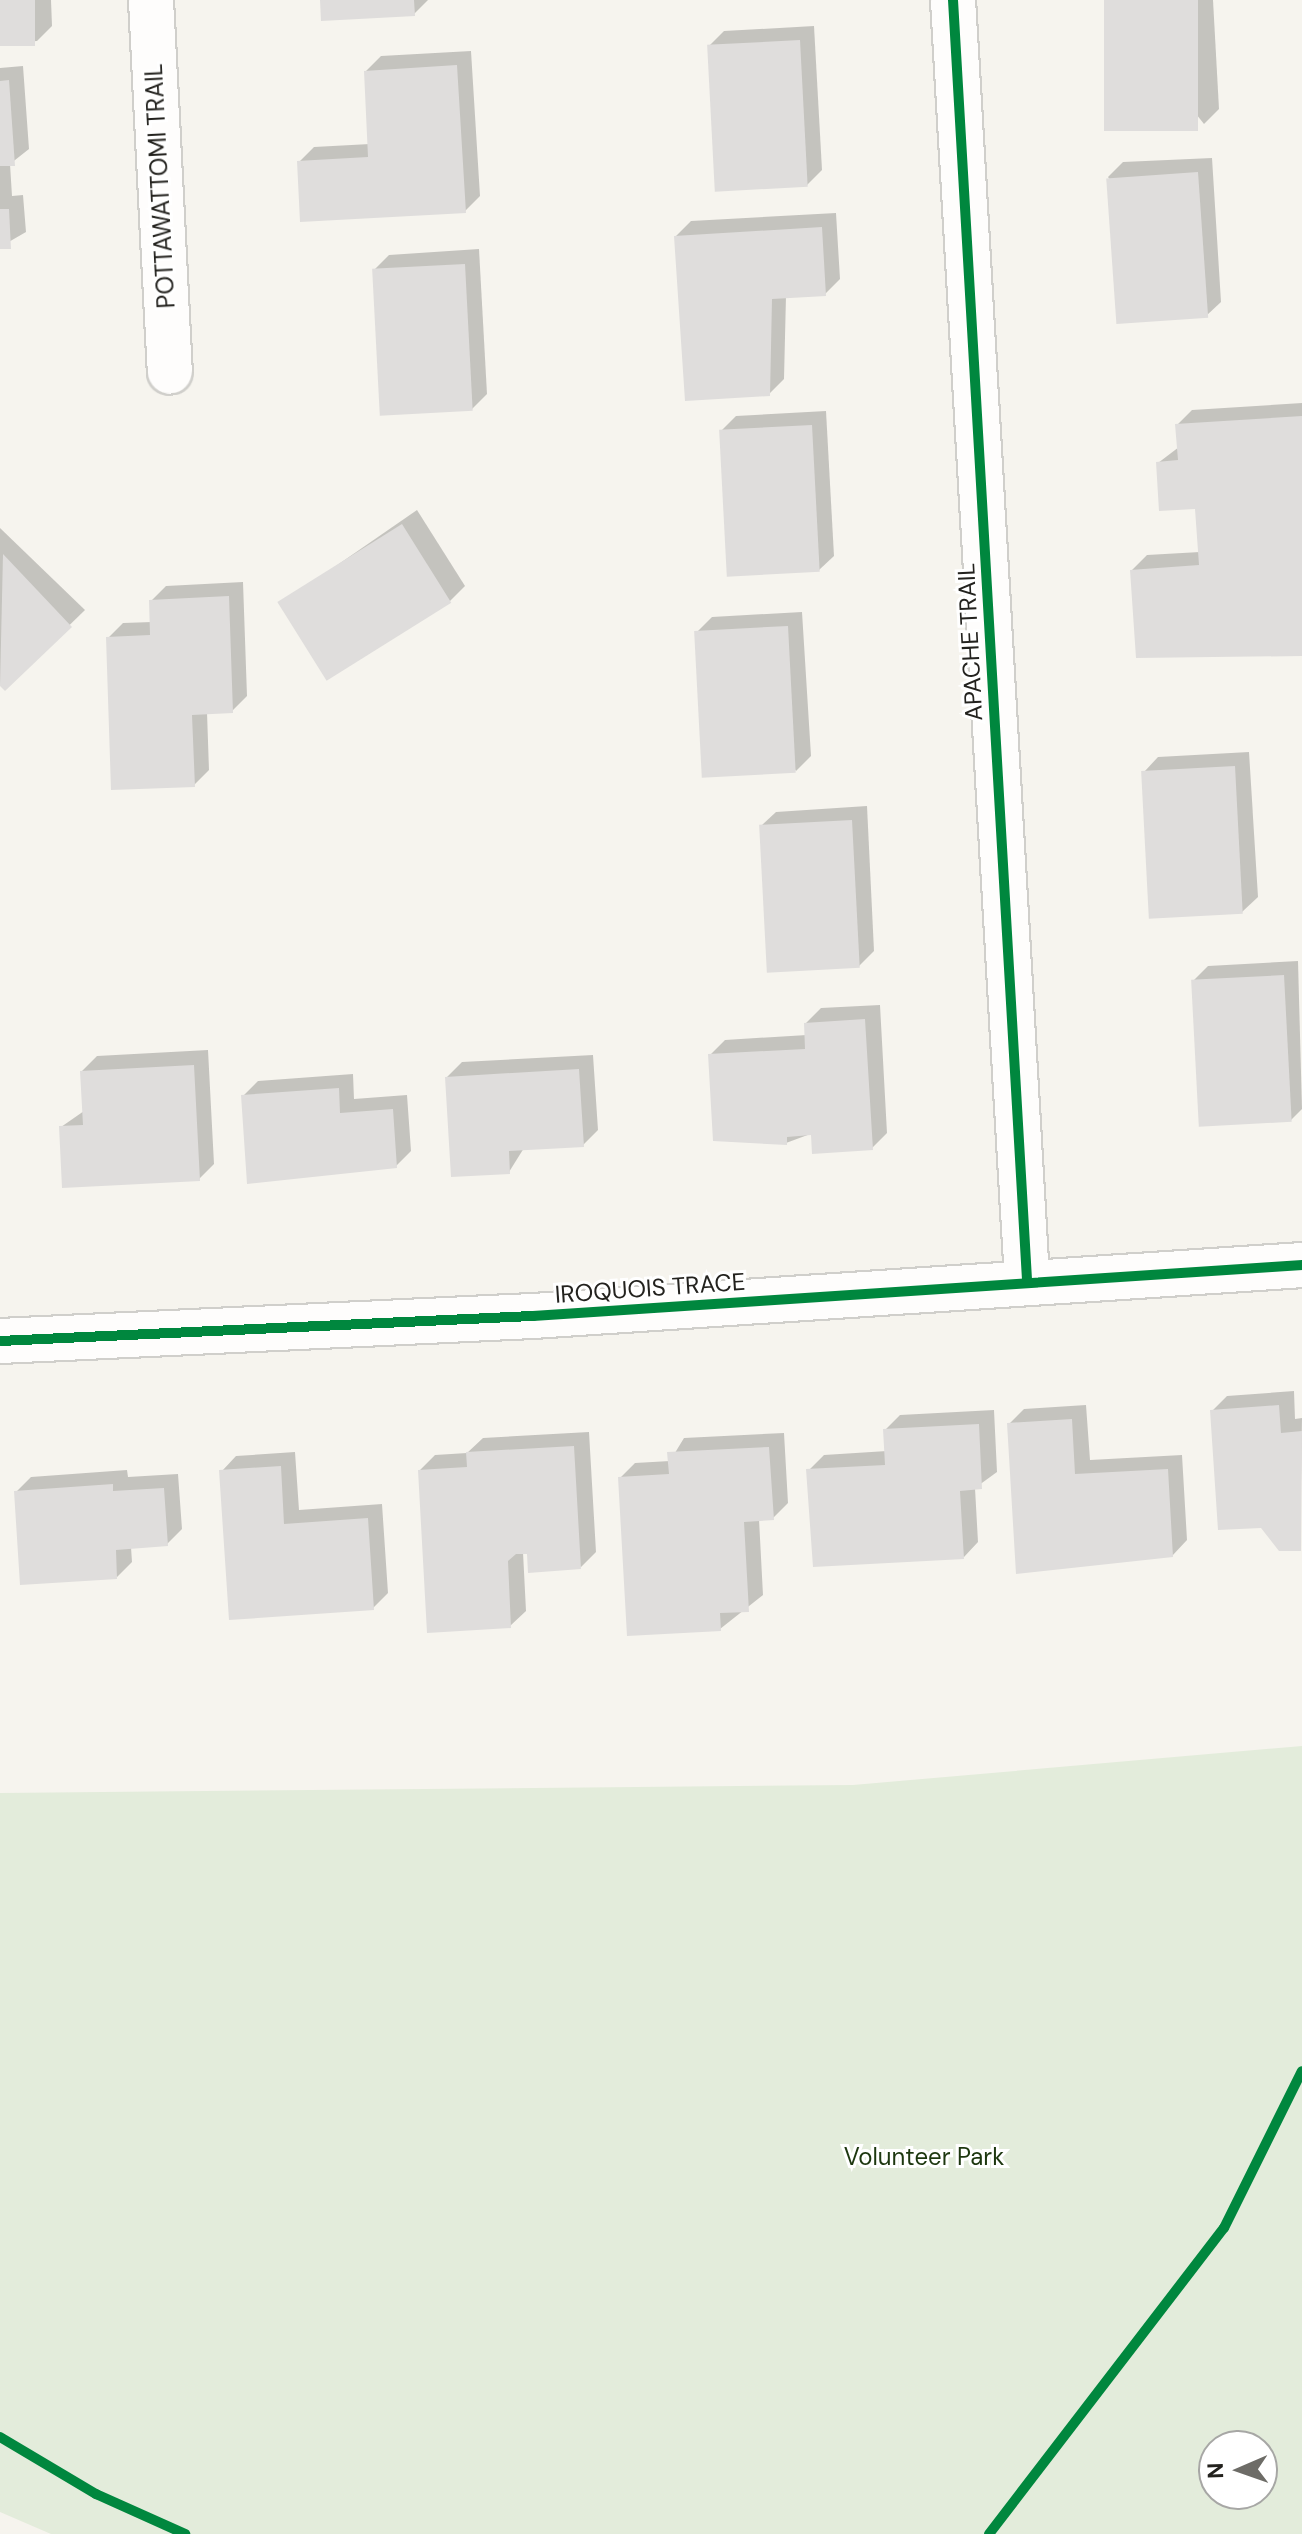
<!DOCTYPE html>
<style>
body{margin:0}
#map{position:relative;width:1302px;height:2534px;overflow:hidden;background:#f6f4ee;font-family:"DM Sans",sans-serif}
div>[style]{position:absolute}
.green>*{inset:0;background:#e3ecdb}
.shadow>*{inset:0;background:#0003}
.building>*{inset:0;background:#dfdddc;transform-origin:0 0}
.roads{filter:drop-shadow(2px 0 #d0cfcb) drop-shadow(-2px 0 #d0cfcb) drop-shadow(0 2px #d0cfcb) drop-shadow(0 -2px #d0cfcb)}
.street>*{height:44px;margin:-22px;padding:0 22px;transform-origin:22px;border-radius:22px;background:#fefdfc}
.cycleway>*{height:10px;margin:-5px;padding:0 5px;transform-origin:5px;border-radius:5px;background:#00873e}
span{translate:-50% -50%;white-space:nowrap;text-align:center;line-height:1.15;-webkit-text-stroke:6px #fff;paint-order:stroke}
.street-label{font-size:24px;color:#23221e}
.park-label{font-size:24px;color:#1d370f}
.north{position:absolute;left:1198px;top:2430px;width:80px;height:80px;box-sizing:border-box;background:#fff;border:2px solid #a7a7a5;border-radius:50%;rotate:268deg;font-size:22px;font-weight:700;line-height:32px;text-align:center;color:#23221e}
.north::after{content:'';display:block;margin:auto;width:28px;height:36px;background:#6d6c67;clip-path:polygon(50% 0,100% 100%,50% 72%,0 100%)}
</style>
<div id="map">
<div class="green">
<i style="clip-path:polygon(evenodd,1302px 1746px,1302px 2534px,51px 2534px,0 2512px,0 1793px,853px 1785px,1302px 1746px,1214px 2446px,1262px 2446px,1262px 2494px,1214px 2494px,1214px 2446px)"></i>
</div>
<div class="shadow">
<i style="clip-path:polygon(0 0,51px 0,52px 26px,37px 41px,0 44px)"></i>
<i style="clip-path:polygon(322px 0,428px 0,414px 14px)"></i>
<i style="clip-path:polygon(1106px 0,1213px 0,1219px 109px,1204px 124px)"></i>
<i style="clip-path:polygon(814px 26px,822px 170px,807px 185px,709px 46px,724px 31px)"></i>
<i style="clip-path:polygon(471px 51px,480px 196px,465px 211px,299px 162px,314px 147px,370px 144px,366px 71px,381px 56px)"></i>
<i style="clip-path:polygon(23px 66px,29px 149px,10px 164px,12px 196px,23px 195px,26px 232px,0 247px,0 68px)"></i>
<i style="clip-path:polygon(1212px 158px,1221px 302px,1206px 316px,1108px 177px,1123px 162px)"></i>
<i style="clip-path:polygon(836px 213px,840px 279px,825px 294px,786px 296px,784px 379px,769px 394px,676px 236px,691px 221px)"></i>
<i style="clip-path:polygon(479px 249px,487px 394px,472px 409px,374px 270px,389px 255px)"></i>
<i style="clip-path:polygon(1302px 403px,1302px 654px,1132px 570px,1147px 555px,1200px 552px,1197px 507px,1158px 463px,1179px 447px,1177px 425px,1192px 410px)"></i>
<i style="clip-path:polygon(826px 411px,834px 556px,819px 570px,721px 431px,736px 416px)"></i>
<i style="clip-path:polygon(417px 510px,465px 586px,450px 601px,281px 604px)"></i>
<i style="clip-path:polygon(0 528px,85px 610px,5px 688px,0 683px)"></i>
<i style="clip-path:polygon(243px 582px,247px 696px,232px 711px,207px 712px,209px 770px,194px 785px,108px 638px,123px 623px,152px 622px,151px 601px,166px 586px)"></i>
<i style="clip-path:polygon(802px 612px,811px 756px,796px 771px,697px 632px,712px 617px)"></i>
<i style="clip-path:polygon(1249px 752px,1258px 897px,1242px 912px,1144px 772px,1158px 757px)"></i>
<i style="clip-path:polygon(867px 806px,874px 951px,859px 966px,761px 826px,776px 812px)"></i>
<i style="clip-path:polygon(1298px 961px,1302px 1109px,1291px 1120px,1193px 981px,1208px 966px)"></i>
<i style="clip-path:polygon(880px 1005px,887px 1133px,872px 1148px,813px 1133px,786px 1143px,710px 1055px,725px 1040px,807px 1035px,806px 1023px,821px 1008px)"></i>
<i style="clip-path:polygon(208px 1050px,214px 1164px,199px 1179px,61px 1127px,84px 1111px,82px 1071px,97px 1056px)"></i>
<i style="clip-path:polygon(593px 1055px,598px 1130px,583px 1145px,524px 1148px,509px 1172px,447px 1077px,462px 1062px)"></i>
<i style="clip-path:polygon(353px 1074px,354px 1099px,407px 1095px,411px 1151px,396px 1166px,243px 1096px,258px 1081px)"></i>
<i style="clip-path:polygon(1294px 1391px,1295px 1419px,1302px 1418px,1300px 1549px,1212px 1411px,1227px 1396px)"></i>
<i style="clip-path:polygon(1086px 1405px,1090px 1460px,1182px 1455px,1187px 1540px,1172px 1556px,1009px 1424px,1024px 1409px)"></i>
<i style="clip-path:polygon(994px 1410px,997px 1472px,975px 1488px,978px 1542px,964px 1557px,809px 1470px,824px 1455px,887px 1451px,885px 1430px,900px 1415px)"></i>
<i style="clip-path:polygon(589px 1432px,596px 1552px,581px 1567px,523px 1552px,526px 1611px,510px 1626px,420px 1470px,435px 1455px,467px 1453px,483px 1438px)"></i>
<i style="clip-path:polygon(784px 1433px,788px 1503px,773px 1518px,759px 1519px,763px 1595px,720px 1629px,620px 1478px,635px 1463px,670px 1461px,684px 1438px)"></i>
<i style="clip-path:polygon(295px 1452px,299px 1510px,382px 1504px,388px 1593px,373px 1608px,222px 1471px,236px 1456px)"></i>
<i style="clip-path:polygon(127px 1470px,128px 1477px,178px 1474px,182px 1529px,167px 1544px,131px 1547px,132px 1562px,117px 1577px,16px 1492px,31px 1477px)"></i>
</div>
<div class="building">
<i style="left:0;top:0;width:35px;height:46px"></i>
<i style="clip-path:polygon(320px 0,414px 0,415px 16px,321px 21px)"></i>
<i style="left:1104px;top:0;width:94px;height:131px"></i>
<i style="left:800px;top:40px;width:147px;height:93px;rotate:87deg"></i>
<i style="clip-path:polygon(457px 65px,466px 213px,300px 222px,297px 161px,368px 157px,364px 71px)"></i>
<i style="clip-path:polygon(9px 80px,15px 166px,0 166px,0 81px)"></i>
<i style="left:1198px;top:172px;width:146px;height:92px;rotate:86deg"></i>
<i style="clip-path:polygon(0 209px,9px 209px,11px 249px,0 249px)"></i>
<i style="clip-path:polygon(822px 227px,826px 296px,772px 299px,770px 396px,685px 401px,674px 236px)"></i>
<i style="left:465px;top:264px;width:147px;height:93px;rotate:87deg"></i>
<i style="clip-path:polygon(1302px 416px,1302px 656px,1136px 658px,1130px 570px,1199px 565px,1195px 509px,1159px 511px,1156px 462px,1178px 460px,1175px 424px)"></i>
<i style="left:812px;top:425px;width:147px;height:93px;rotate:87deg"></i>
<i style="left:402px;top:524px;width:93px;height:147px;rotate:58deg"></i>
<i style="clip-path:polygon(3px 554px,72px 627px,5px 691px,0 686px)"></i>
<i style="clip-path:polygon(229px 596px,233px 713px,192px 715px,195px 787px,111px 790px,106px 637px,150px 635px,149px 600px)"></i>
<i style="left:788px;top:626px;width:147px;height:94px;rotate:87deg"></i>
<i style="left:1235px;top:766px;width:148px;height:94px;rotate:87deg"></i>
<i style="left:852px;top:820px;width:148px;height:93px;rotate:87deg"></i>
<i style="left:1284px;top:975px;width:147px;height:93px;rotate:87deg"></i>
<i style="clip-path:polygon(865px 1019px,873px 1150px,812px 1154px,811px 1135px,787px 1137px,787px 1145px,713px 1141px,708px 1054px,805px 1049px,804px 1023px)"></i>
<i style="clip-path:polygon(194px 1065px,200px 1181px,62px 1188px,59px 1126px,83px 1125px,80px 1071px)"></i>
<i style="clip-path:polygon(579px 1069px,584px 1147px,509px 1151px,510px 1174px,451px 1177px,445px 1077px)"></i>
<i style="clip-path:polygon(339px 1088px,340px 1113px,393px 1109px,397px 1168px,247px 1184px,241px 1095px)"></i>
<i style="clip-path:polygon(1279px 1405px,1281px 1433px,1302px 1431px,1301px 1551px,1279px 1551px,1261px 1528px,1218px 1530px,1210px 1410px)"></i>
<i style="clip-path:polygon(1072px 1419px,1075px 1474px,1168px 1469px,1173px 1557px,1016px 1574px,1007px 1423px)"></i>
<i style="clip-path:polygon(979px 1424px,982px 1489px,960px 1491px,964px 1559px,813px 1567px,806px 1469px,885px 1465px,883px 1429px)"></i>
<i style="clip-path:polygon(574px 1446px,581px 1569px,528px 1573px,527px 1554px,516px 1554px,508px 1561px,511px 1628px,427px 1633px,418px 1470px,467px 1467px,466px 1452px)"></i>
<i style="clip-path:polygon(769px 1447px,774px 1520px,744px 1522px,749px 1612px,720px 1613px,721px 1631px,627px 1636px,618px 1477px,669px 1474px,667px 1452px)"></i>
<i style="clip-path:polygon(281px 1466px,284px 1524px,368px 1518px,374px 1610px,229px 1620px,219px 1470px)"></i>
<i style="clip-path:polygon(113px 1484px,113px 1491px,164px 1488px,168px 1546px,116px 1550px,117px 1579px,20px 1585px,14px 1491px)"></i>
</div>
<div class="roads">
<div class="street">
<i style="left:151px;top:0;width:372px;rotate:87.1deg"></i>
<i style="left:953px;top:0;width:1283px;rotate:86.69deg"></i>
<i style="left:0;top:1341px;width:534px;rotate:-2.69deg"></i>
<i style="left:533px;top:1316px;width:771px;rotate:-3.79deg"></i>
</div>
</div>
<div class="cycleway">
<i style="left:953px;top:0;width:1283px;rotate:86.69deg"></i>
<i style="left:0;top:1341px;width:534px;rotate:-2.69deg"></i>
<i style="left:533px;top:1316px;width:771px;rotate:-3.79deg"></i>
<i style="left:0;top:2437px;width:112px;rotate:30.7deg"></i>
<i style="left:96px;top:2494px;width:98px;rotate:24.2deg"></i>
<i style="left:989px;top:2534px;width:386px;rotate:-52.5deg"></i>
<i style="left:1224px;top:2228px;width:175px;rotate:-63.6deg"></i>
</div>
<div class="street-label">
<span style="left:160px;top:186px;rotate:-93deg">POTTAWATTOMI TRAIL</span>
<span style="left:970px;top:642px;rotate:-93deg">APACHE TRAIL</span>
<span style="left:650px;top:1288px;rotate:-4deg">IROQUOIS TRACE</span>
</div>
<div class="park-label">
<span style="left:924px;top:2157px">Volunteer Park</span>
</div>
<div class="north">N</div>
</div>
